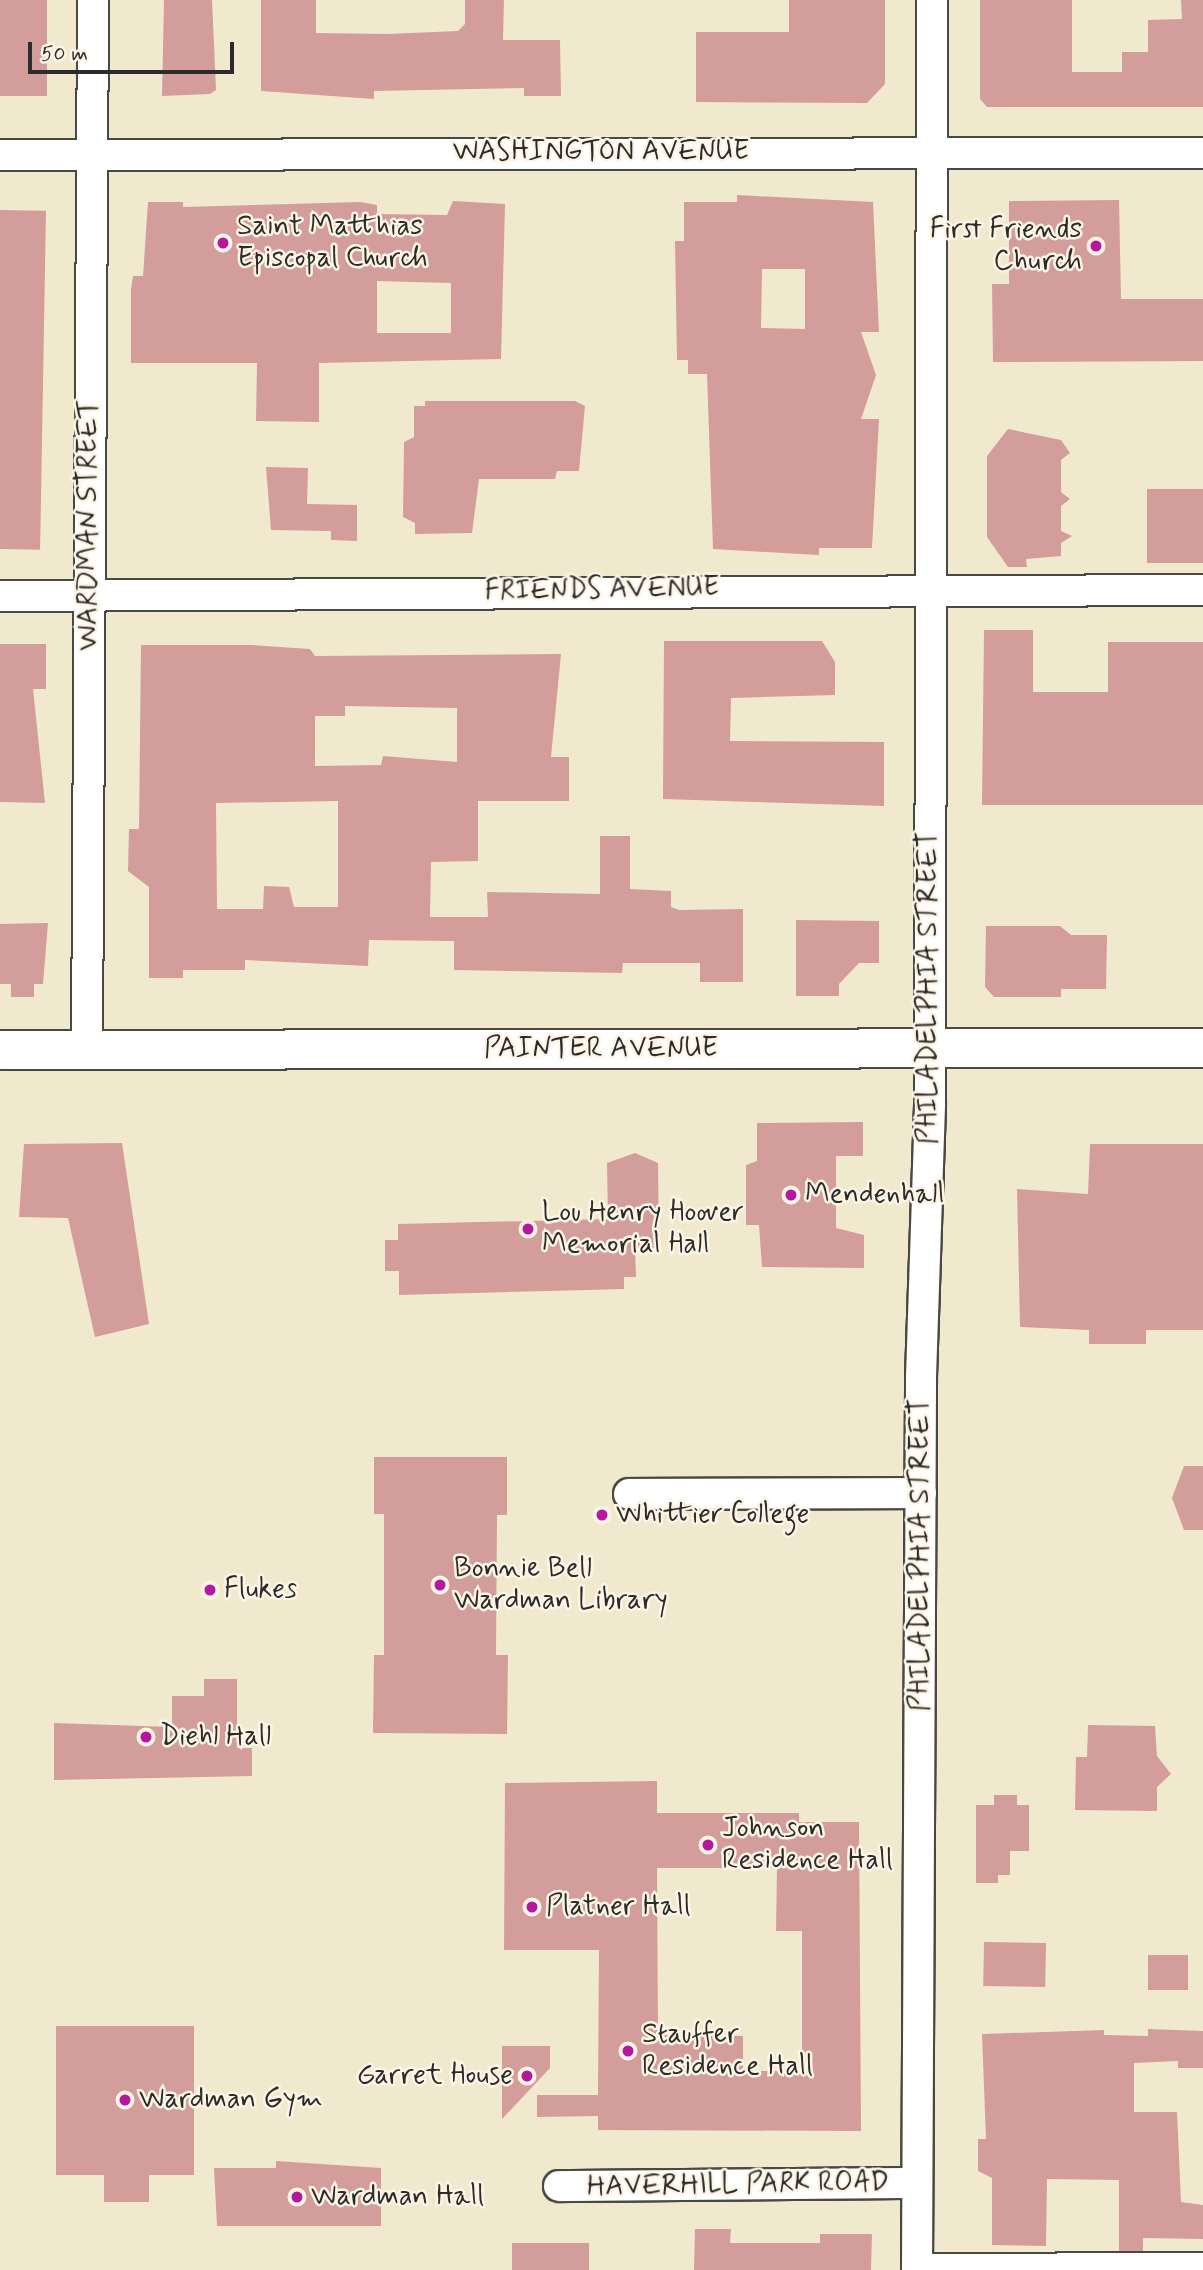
<!DOCTYPE html>
<style>
body{margin:0}
#map{position:relative;width:1203px;height:2270px;overflow:hidden;background:#f1e9ce;font-family:Mynerve,sans-serif}
div>[style]{position:absolute}
.building>*{inset:0;background:#d39d9b;transform-origin:0 0}
.roads{filter:drop-shadow(2px 0 #494843) drop-shadow(-2px 0 #494843) drop-shadow(0 2px #494843) drop-shadow(0 -2px #494843)}
.minor>*{height:30px;margin:-15px;padding:0 15px;transform-origin:15px;border-radius:15px;background:#fff}
.major>*{height:38px;margin:-19px;padding:0 19px;transform-origin:19px;border-radius:19px;background:#fff}
.dots>*{width:19px;height:19px;translate:-50% -50%;box-sizing:border-box;border:4px solid #fcf5e5;border-radius:50%}
span{translate:-50% -50%;white-space:nowrap;text-align:center;line-height:1.15;-webkit-text-stroke:5px #fcf5e5;paint-order:stroke}
.street-label{font-size:28px;color:#2b2b2b}
.poi-label{font-size:28px;color:#2b2b2b}
.left{translate:0 -50%;text-align:left}
.right{translate:-100% -50%;text-align:right}
.scale{position:absolute;left:28px;top:42px;width:206px;height:32px;box-sizing:border-box;border:4px solid #2b2b2b;border-top:0;padding-left:9px;font-size:21px;line-height:24px;white-space:nowrap;color:#2b2b2b;-webkit-text-stroke:5px #fcf5e5;paint-order:stroke}
</style>
<div id="map">
<div class="building">
<i style="left:0;top:0;width:47px;height:96px"></i>
<i style="clip-path:polygon(164px 0,212px 0,216px 90px,210px 94px,162px 96px)"></i>
<i style="clip-path:polygon(261px 0,316px 0,316px 33px,387px 34px,458px 31px,465px 24px,465px 0,504px 0,503px 40px,560px 40px,561px 96px,524px 96px,524px 88px,374px 91px,374px 99px,261px 91px)"></i>
<i style="clip-path:polygon(789px 0,885px 0,885px 84px,867px 103px,696px 102px,696px 32px,789px 32px)"></i>
<i style="clip-path:polygon(980px 0,1072px 0,1072px 72px,1122px 72px,1122px 52px,1148px 52px,1148px 20px,1182px 19px,1181px 0,1203px 0,1203px 107px,987px 107px,980px 99px)"></i>
<i style="clip-path:polygon(evenodd,737px 195px,873px 202px,879px 332px,861px 332px,876px 375px,861px 419px,879px 419px,872px 548px,819px 548px,819px 555px,713px 549px,707px 374px,688px 374px,688px 360px,677px 360px,675px 241px,684px 241px,684px 202px,737px 202px,737px 195px,762px 269px,805px 269px,805px 329px,761px 328px,762px 269px)"></i>
<i style="clip-path:polygon(1119px 200px,1121px 299px,1203px 299px,1203px 361px,993px 362px,992px 284px,1009px 284px,1009px 201px)"></i>
<i style="clip-path:polygon(evenodd,453px 201px,505px 204px,501px 359px,319px 363px,319px 422px,256px 421px,257px 363px,131px 363px,131px 289px,133px 276px,143px 276px,148px 202px,183px 202px,183px 207px,360px 202px,377px 205px,377px 214px,447px 215px,453px 201px,377px 281px,451px 283px,451px 333px,377px 333px,377px 281px)"></i>
<i style="left:0;top:210px;width:46px;height:339px;rotate:1deg"></i>
<i style="clip-path:polygon(425px 401px,575px 401px,585px 406px,579px 471px,557px 471px,555px 479px,479px 479px,472px 533px,415px 534px,415px 523px,403px 517px,404px 442px,414px 437px,414px 406px,425px 406px)"></i>
<i style="clip-path:polygon(1008px 429px,1061px 440px,1070px 453px,1061px 460px,1061px 492px,1070px 499px,1061px 506px,1061px 531px,1072px 536px,1061px 543px,1061px 556px,1026px 559px,1027px 567px,1008px 567px,987px 537px,987px 456px)"></i>
<i style="clip-path:polygon(266px 467px,308px 468px,307px 504px,357px 505px,357px 541px,331px 540px,331px 531px,271px 530px)"></i>
<i style="left:1147px;top:489px;width:56px;height:74px"></i>
<i style="clip-path:polygon(984px 630px,1033px 630px,1033px 692px,1108px 692px,1108px 642px,1203px 642px,1203px 805px,982px 805px)"></i>
<i style="clip-path:polygon(664px 641px,822px 641px,835px 662px,835px 695px,731px 698px,730px 741px,884px 742px,884px 806px,663px 799px)"></i>
<i style="clip-path:polygon(0 644px,46px 644px,46px 689px,33px 689px,45px 803px,0 802px)"></i>
<i style="clip-path:polygon(evenodd,141px 645px,252px 645px,310px 649px,315px 656px,561px 654px,551px 757px,569px 757px,569px 801px,478px 801px,478px 861px,431px 862px,430px 917px,488px 917px,487px 892px,600px 894px,600px 836px,630px 836px,630px 889px,671px 891px,671px 907px,679px 910px,743px 909px,743px 982px,700px 982px,700px 963px,623px 963px,622px 973px,454px 970px,454px 941px,369px 940px,368px 966px,245px 960px,245px 970px,183px 970px,183px 978px,149px 978px,149px 887px,128px 871px,129px 829px,139px 829px,141px 645px,345px 706px,457px 708px,457px 762px,383px 756px,381px 765px,315px 766px,315px 716px,345px 716px,345px 706px,141px 645px,338px 801px,338px 907px,294px 907px,289px 887px,264px 886px,263px 909px,217px 909px,216px 803px,338px 801px)"></i>
<i style="clip-path:polygon(796px 920px,879px 921px,879px 963px,859px 963px,839px 984px,839px 996px,796px 996px)"></i>
<i style="clip-path:polygon(48px 923px,43px 984px,34px 984px,34px 997px,11px 997px,11px 984px,0 984px,0 924px)"></i>
<i style="clip-path:polygon(986px 926px,1060px 926px,1071px 935px,1107px 935px,1106px 989px,1061px 989px,1061px 997px,994px 997px,985px 987px)"></i>
<i style="clip-path:polygon(863px 1122px,863px 1156px,836px 1156px,836px 1228px,864px 1235px,864px 1268px,762px 1267px,759px 1225px,746px 1225px,746px 1165px,757px 1161px,757px 1123px)"></i>
<i style="clip-path:polygon(122px 1143px,149px 1324px,95px 1337px,68px 1218px,19px 1217px,24px 1144px)"></i>
<i style="clip-path:polygon(1090px 1144px,1203px 1144px,1203px 1330px,1146px 1330px,1146px 1344px,1089px 1344px,1089px 1330px,1020px 1327px,1017px 1189px,1088px 1194px)"></i>
<i style="clip-path:polygon(635px 1153px,658px 1163px,659px 1248px,635px 1248px,636px 1277px,624px 1277px,624px 1289px,399px 1295px,399px 1271px,385px 1271px,385px 1240px,398px 1240px,398px 1224px,608px 1219px,607px 1163px)"></i>
<i style="clip-path:polygon(374px 1457px,507px 1457px,507px 1515px,497px 1515px,496px 1655px,508px 1655px,507px 1734px,373px 1733px,374px 1655px,384px 1655px,384px 1514px,374px 1514px)"></i>
<i style="clip-path:polygon(1184px 1466px,1203px 1466px,1203px 1530px,1184px 1530px,1172px 1498px)"></i>
<i style="clip-path:polygon(204px 1679px,237px 1679px,237px 1748px,252px 1748px,252px 1776px,54px 1780px,54px 1723px,172px 1727px,172px 1696px,204px 1696px)"></i>
<i style="clip-path:polygon(1088px 1725px,1155px 1726px,1157px 1756px,1171px 1774px,1157px 1787px,1157px 1811px,1075px 1810px,1076px 1757px,1087px 1757px)"></i>
<i style="clip-path:polygon(evenodd,657px 1781px,657px 1813px,799px 1813px,799px 1822px,859px 1822px,861px 2131px,598px 2130px,598px 2116px,537px 2117px,537px 2095px,598px 2095px,599px 1950px,504px 1950px,505px 1783px,657px 1781px,657px 1868px,777px 1868px,776px 1931px,802px 1931px,802px 2071px,743px 2071px,743px 2036px,658px 2035px,657px 1868px)"></i>
<i style="clip-path:polygon(994px 1795px,1017px 1795px,1017px 1805px,1029px 1805px,1029px 1851px,1010px 1851px,1010px 1875px,998px 1875px,998px 1883px,976px 1883px,976px 1805px,994px 1805px)"></i>
<i style="left:984px;top:1942px;width:62px;height:44px;rotate:1deg"></i>
<i style="left:1148px;top:1955px;width:40px;height:35px"></i>
<i style="clip-path:polygon(56px 2026px,194px 2026px,194px 2175px,149px 2175px,149px 2202px,104px 2202px,104px 2175px,56px 2175px)"></i>
<i style="clip-path:polygon(1148px 2029px,1203px 2031px,1203px 2068px,1178px 2068px,1178px 2061px,1134px 2063px,1134px 2112px,1177px 2112px,1181px 2202px,1203px 2205px,1203px 2239px,1143px 2238px,1143px 2251px,1119px 2251px,1119px 2180px,1047px 2179px,1046px 2246px,992px 2245px,992px 2178px,978px 2171px,978px 2139px,986px 2139px,982px 2034px,1104px 2030px,1104px 2035px,1148px 2036px)"></i>
<i style="clip-path:polygon(502px 2046px,550px 2046px,550px 2068px,502px 2119px)"></i>
<i style="clip-path:polygon(276px 2161px,381px 2168px,381px 2226px,217px 2226px,214px 2168px,276px 2168px)"></i>
<i style="clip-path:polygon(695px 2229px,731px 2229px,730px 2243px,820px 2243px,820px 2234px,872px 2234px,871px 2270px,694px 2270px)"></i>
<i style="left:512px;top:2243px;width:77px;height:27px"></i>
</div>
<div class="roads">
<div class="minor">
<i style="left:0;top:155px;width:1203px;rotate:-0.1deg"></i>
<i style="left:0;top:596px;width:1203px;rotate:-0.29deg"></i>
<i style="left:87px;top:1049px;width:1049px;rotate:-89.67deg"></i>
<i style="left:629px;top:1494px;width:292px;rotate:-0.2deg"></i>
<i style="left:559px;top:2186px;width:358px;rotate:-0.5deg"></i>
<i style="left:917px;top:2269px;width:286px;rotate:-0.2deg"></i>
<i style="left:917px;top:2270px;width:893px;rotate:-89.74deg"></i>
<i style="left:921px;top:1377px;width:274px;rotate:-88.1deg"></i>
<i style="left:930px;top:1103px;width:1103px;rotate:-89.9deg"></i>
</div>
<div class="major">
<i style="left:0;top:1050px;width:1203px;rotate:-0.1deg"></i>
</div>
</div>
<div class="dots">
<i style="left:223px;top:243px;background:#b5179e"></i>
<i style="left:1096px;top:246px;background:#b5179e"></i>
<i style="left:791px;top:1195px;background:#b5179e"></i>
<i style="left:528px;top:1229px;background:#b5179e"></i>
<i style="left:602px;top:1515px;background:#b5179e"></i>
<i style="left:440px;top:1585px;background:#b5179e"></i>
<i style="left:210px;top:1590px;background:#b5179e"></i>
<i style="left:146px;top:1737px;background:#b5179e"></i>
<i style="left:708px;top:1845px;background:#b5179e"></i>
<i style="left:532px;top:1907px;background:#b5179e"></i>
<i style="left:628px;top:2051px;background:#b5179e"></i>
<i style="left:527px;top:2076px;background:#b5179e"></i>
<i style="left:125px;top:2100px;background:#b5179e"></i>
<i style="left:297px;top:2197px;background:#b5179e"></i>
</div>
<div class="street-label">
<span style="left:601px;top:152px">WASHINGTON AVENUE</span>
<span style="left:89px;top:525px;rotate:-90deg">WARDMAN STREET</span>
<span style="left:602px;top:590px;rotate:-1deg">FRIENDS AVENUE</span>
<span style="left:929px;top:988px;rotate:-90deg">PHILADELPHIA STREET</span>
<span style="left:601px;top:1049px">PAINTER AVENUE</span>
<span style="left:921px;top:1555px;rotate:-90deg">PHILADELPHIA STREET</span>
<span style="left:738px;top:2185px;rotate:-1deg">HAVERHILL PARK ROAD</span>
</div>
<div class="poi-label">
<span class="left" style="left:237px;top:243px">Saint Matthias<br>Episcopal Church</span>
<span class="right" style="left:1082px;top:246px">First Friends<br>Church</span>
<span class="left" style="left:805px;top:1195px">Mendenhall</span>
<span class="left" style="left:542px;top:1229px">Lou Henry Hoover<br>Memorial Hall</span>
<span class="left" style="left:616px;top:1515px">Whittier College</span>
<span class="left" style="left:454px;top:1585px">Bonnie Bell<br>Wardman Library</span>
<span class="left" style="left:224px;top:1590px">Flukes</span>
<span class="left" style="left:160px;top:1737px">Diehl Hall</span>
<span class="left" style="left:722px;top:1845px">Johnson<br>Residence Hall</span>
<span class="left" style="left:546px;top:1907px">Platner Hall</span>
<span class="left" style="left:642px;top:2051px">Stauffer<br>Residence Hall</span>
<span class="right" style="left:513px;top:2076px">Garret House</span>
<span class="left" style="left:139px;top:2100px">Wardman Gym</span>
<span class="left" style="left:311px;top:2197px">Wardman Hall</span>
</div>
<div class="scale">50 m</div>
</div>
